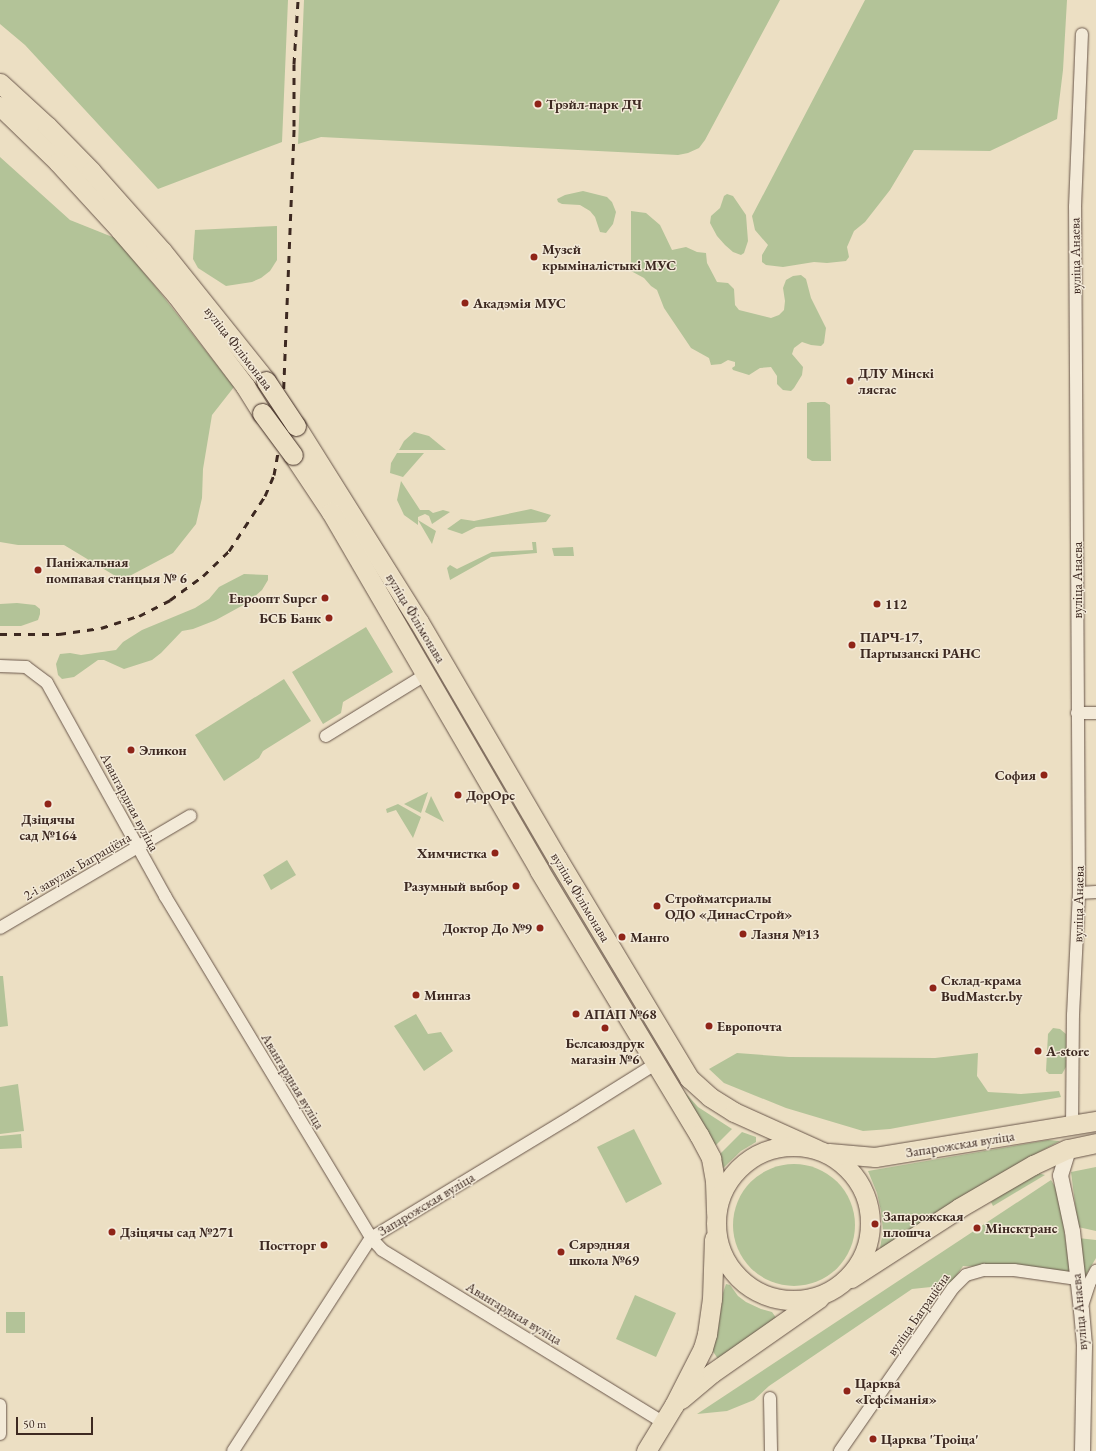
<!DOCTYPE html>
<meta charset="utf-8">
<style>
body{margin:0}
#map{position:relative;width:1096px;height:1451px;overflow:hidden;background:#ecdfc3;font-family:"EB Garamond",serif}
div>[style]{position:absolute}
[style*='--x']{left:calc(var(--x)*1px);top:calc(var(--y)*1px);width:calc(var(--w)*1px);rotate:calc(var(--a)*1deg)}
.green>*{inset:0;background:#b3c398}
.round{border-radius:50%}
.roads{filter:drop-shadow(0 0 1px #69564a) drop-shadow(0 0 1px #69564a)}
.minor>*{height:12px;margin:-6px;padding:0 6px;transform-origin:6px;border-radius:6px;background:#f3ead8}
.tertiary>*{height:15px;margin:-7.5px;padding:0 7.5px;transform-origin:7.5px;border-radius:7.5px;background:#f3ead8}
.primary>*{height:19px;margin:-9.5px;padding:0 9.5px;transform-origin:9.5px;border-radius:9.5px;background:#ecdfc3}
.primary>.ring{margin:-9.5px;padding:0;box-sizing:content-box;background:none;border:19px solid #ecdfc3;border-radius:50%}
.rail>*{height:3px;margin-top:-1.5px;transform-origin:0;background:repeating-linear-gradient(90deg,#3d2921 0 7px,transparent 0 14px)}
.bridges{filter:drop-shadow(0 0 1px #3d2921) drop-shadow(0 0 1px #3d2921)}
.primary-bridge>*{height:19px;margin:-9.5px;padding:0 9.5px;transform-origin:9.5px;border-radius:9.5px;background:#ecdfc3}
.dots>*{width:11px;height:11px;translate:-50% -50%;box-sizing:border-box;border:2px solid #f3ead8;border-radius:50%}
span{translate:-50% -50%;white-space:nowrap;text-align:center;line-height:1.15;-webkit-text-stroke:3px #f3ead8;paint-order:stroke}
.poi-label{font-size:14px;color:#3d2921;font-weight:700}
.left{translate:0 -50%;text-align:left}
.right{translate:-100% -50%;text-align:right}
.street-label{font-size:14px;color:#3d2921}
.scale{position:absolute;left:16px;top:1417px;width:77px;height:18px;box-sizing:border-box;border:2px solid #3d2921;border-top:0;padding-left:5px;font-size:12px;line-height:14px;white-space:nowrap;color:#3d2921;-webkit-text-stroke:3px #f3ead8;paint-order:stroke}
</style>
<div id="map">
<div class="green">
<i style="clip-path:polygon(0 0,288px 0,282px 142px,158px 189px,25px 45px,0 24px)"></i>
<i style="clip-path:polygon(304px 0,780px 0,705px 140px,699px 148px,688px 153px,678px 155px,321px 137px,298px 144px)"></i>
<i style="clip-path:polygon(865px 0,1067px 0,1063px 70px,1057px 119px,990px 151px,914px 150px,890px 190px,865px 222px,854px 231px,847px 247px,849px 257px,846px 261px,827px 263px,814px 262px,783px 267px,766px 265px,762px 262px,762px 255px,768px 245px,755px 230px,752px 216px)"></i>
<i style="clip-path:polygon(0 157px,70px 220px,115px 238px,159px 291px,234px 387px,212px 415px,203px 469px,202px 498px,196px 524px,173px 553px,122px 580px,64px 545px,18px 545px,0 542px)"></i>
<i style="clip-path:polygon(583px 191px,607px 197px,612px 202px,616px 212px,613px 224px,606px 233px,600px 232px,595px 217px,590px 211px,580px 205px,562px 204px,558px 202px,557px 199px,565px 195px)"></i>
<i style="clip-path:polygon(727px 194px,733px 196px,746px 215px,748px 241px,744px 253px,741px 255px,733px 252px,725px 245px,717px 236px,710px 223px,711px 216px,720px 208px,724px 196px)"></i>
<i style="clip-path:polygon(631px 211px,646px 213px,660px 225px,672px 250px,686px 247px,697px 252px,706px 253px,707px 263px,717px 282px,728px 283px,734px 289px,735px 305px,739px 310px,771px 318px,779px 315px,784px 310px,785px 301px,783px 288px,786px 280px,793px 276px,801px 275px,806px 279px,811px 298px,826px 328px,824px 343px,821px 346px,811px 345px,802px 342px,794px 348px,792px 354px,803px 367px,802px 375px,794px 388px,791px 391px,783px 390px,777px 384px,777px 376px,771px 367px,760px 368px,749px 375px,733px 370px,732px 368px,735px 366px,735px 362px,728px 360px,721px 364px,711px 365px,709px 358px,691px 348px,664px 308px,657px 290px,651px 286px,644px 278px,631px 271px)"></i>
<i style="clip-path:polygon(277px 226px,277px 260px,270px 271px,261px 278px,252px 282px,226px 286px,198px 268px,193px 259px,195px 230px)"></i>
<i style="clip-path:polygon(811px 402px,825px 402px,830px 405px,831px 461px,812px 461px,807px 458px,807px 403px)"></i>
<i style="clip-path:polygon(414px 432px,429px 436px,446px 450px,399px 450px,404px 441px)"></i>
<i style="clip-path:polygon(397px 453px,424px 453px,403px 477px,390px 473px,391px 463px)"></i>
<i style="clip-path:polygon(401px 481px,420px 510px,429px 510px,433px 513px,443px 510px,450px 512px,432px 524px,429px 516px,425px 514px,418px 517px,418px 520px,436px 531px,432px 544px,418px 520px,418px 525px,404px 515px,397px 500px)"></i>
<i style="clip-path:polygon(531px 509px,551px 515px,546px 522px,476px 527px,462px 534px,447px 529px,461px 519px,474px 521px)"></i>
<i style="clip-path:polygon(532px 542px,536px 542px,537px 553px,491px 557px,450px 580px,447px 568px,450px 565px,457px 569px,492px 552px,533px 550px)"></i>
<i style="clip-path:polygon(573px 547px,574px 556px,554px 556px,552px 548px)"></i>
<i style="clip-path:polygon(244px 574px,268px 575px,268px 580px,262px 590px,247px 603px,216px 620px,193px 629px,182px 631px,161px 653px,152px 660px,124px 669px,104px 660px,98px 660px,74px 677px,62px 679px,58px 675px,56px 664px,60px 654px,70px 653px,81px 655px,116px 650px,123px 642px,142px 630px,195px 608px,209px 599px,219px 587px)"></i>
<i style="clip-path:polygon(17px 603px,35px 605px,40px 609px,40px 614px,38px 620px,21px 626px,0 626px,0 604px)"></i>
<i style="clip-path:polygon(366px 627px,393px 672px,343px 702px,341px 713px,323px 724px,292px 672px)"></i>
<i style="clip-path:polygon(284px 679px,311px 721px,263px 751px,259px 758px,224px 781px,195px 735px)"></i>
<i style="clip-path:polygon(428px 792px,421px 813px,404px 804px)"></i>
<i style="clip-path:polygon(431px 796px,444px 822px,425px 812px)"></i>
<i style="clip-path:polygon(398px 804px,421px 817px,413px 838px,396px 810px,387px 813px,386px 809px)"></i>
<i style="clip-path:polygon(287px 860px,296px 875px,271px 890px,263px 875px)"></i>
<i style="clip-path:polygon(0 976px,3px 976px,8px 1026px,0 1027px)"></i>
<i style="clip-path:polygon(416px 1014px,428px 1034px,441px 1032px,453px 1051px,424px 1071px,394px 1026px)"></i>
<i style="clip-path:polygon(1053px 1028px,1060px 1029px,1066px 1034px,1066px 1067px,1062px 1074px,1049px 1074px,1046px 1071px,1048px 1034px)"></i>
<i style="clip-path:polygon(737px 1053px,789px 1057px,935px 1058px,978px 1053px,977px 1076px,988px 1092px,1021px 1094px,1059px 1091px,1061px 1097px,890px 1129px,863px 1131px,786px 1108px,724px 1083px,709px 1069px)"></i>
<i style="clip-path:polygon(18px 1084px,24px 1131px,0 1134px,0 1087px)"></i>
<i style="clip-path:polygon(681px 1088px,698px 1107px,732px 1129px,713px 1148px)"></i>
<i style="clip-path:polygon(634px 1129px,662px 1184px,626px 1203px,597px 1147px)"></i>
<i style="clip-path:polygon(742px 1132px,756px 1137px,756px 1142px,741px 1151px,719px 1172px,716px 1158px)"></i>
<i style="clip-path:polygon(21px 1134px,22px 1148px,0 1149px,0 1136px)"></i>
<i style="clip-path:polygon(1048px 1140px,1060px 1141px,1043px 1150px,883px 1251px,880px 1248px,883px 1231px,881px 1211px,877px 1193px,868px 1171px)"></i>
<i class="round" style="left:733px;top:1164px;width:122px;height:122px"></i>
<i style="clip-path:polygon(1096px 1167px,1096px 1231px,1078px 1227px,1071px 1172px)"></i>
<i style="clip-path:polygon(1038px 1173px,1045px 1175px,993px 1206px,991px 1202px,1028px 1177px)"></i>
<i style="clip-path:polygon(1051px 1180px,1059px 1193px,1070px 1272px,963px 1266px,950px 1285px,912px 1289px,769px 1386px,754px 1400px,727px 1411px,697px 1414px)"></i>
<i style="clip-path:polygon(1078px 1238px,1096px 1240px,1096px 1258px,1083px 1280px)"></i>
<i style="clip-path:polygon(726px 1284px,730px 1285px,738px 1296px,746px 1302px,761px 1309px,772px 1312px,777px 1319px,718px 1359px,712px 1350px,718px 1329px,723px 1293px)"></i>
<i style="clip-path:polygon(635px 1295px,676px 1313px,656px 1357px,616px 1339px)"></i>
<i style="clip-path:polygon(6px 1312px,25px 1312px,25px 1333px,6px 1333px)"></i>
</div>
<div class="roads">
<div class="minor">
<i style="--x:0;--y:666;--w:26;--a:2"></i>
<i style="--x:26;--y:667;--w:26;--a:37"></i>
<i style="--x:47;--y:683;--w:244;--a:61"></i>
<i style="--x:165;--y:896;--w:399;--a:58.9"></i>
<i style="--x:371;--y:1238;--w:16;--a:47"></i>
<i style="--x:382;--y:1250;--w:329;--a:31.5"></i>
<i style="--x:1077;--y:713;--w:19;--a:0"></i>
<i style="--x:326;--y:736;--w:116;--a:-31.6"></i>
<i style="--x:1079;--y:893;--w:17;--a:-3"></i>
<i style="--x:0;--y:928;--w:221;--a:-30.5"></i>
<i style="--x:1072;--y:1126;--w:111;--a:-89.5"></i>
<i style="--x:1073;--y:1015;--w:122;--a:-87.2"></i>
<i style="--x:1079;--y:893;--w:686;--a:-90.33"></i>
<i style="--x:1075;--y:207;--w:173;--a:-87.7"></i>
<i style="--x:1082;--y:1306;--w:23;--a:-72"></i>
<i style="--x:1089;--y:1284;--w:15;--a:-62"></i>
<i style="--x:770;--y:1398;--w:53;--a:88.9"></i>
<i style="--x:0;--y:1405;--w:29;--a:90"></i>
<i style="--x:233;--y:1451;--w:254;--a:-57.1"></i>
<i style="--x:371;--y:1238;--w:237;--a:-31.2"></i>
<i style="--x:574;--y:1115;--w:98;--a:-32.1"></i>
<i style="--x:840;--y:1451;--w:198;--a:-55.3"></i>
<i style="--x:953;--y:1288;--w:18;--a:-45"></i>
<i style="--x:966;--y:1275;--w:19;--a:-16"></i>
<i style="--x:984;--y:1270;--w:30;--a:0"></i>
<i style="--x:1014;--y:1270;--w:64;--a:8.1"></i>
</div>
<div class="tertiary">
<i style="--x:1068;--y:1149;--w:27;--a:107"></i>
<i style="--x:1060;--y:1175;--w:57;--a:77.9"></i>
<i style="--x:1072;--y:1231;--w:80;--a:83.5"></i>
<i style="--x:1081;--y:1310;--w:36;--a:85"></i>
<i style="--x:1084;--y:1346;--w:105;--a:91.1"></i>
</div>
<div class="primary">
<i style="--x:0;--y:83;--w:64;--a:42.5"></i>
<i style="--x:47;--y:126;--w:63;--a:45.6"></i>
<i style="--x:91;--y:171;--w:107;--a:48.4"></i>
<i style="--x:162;--y:251;--w:166;--a:51.3"></i>
<i style="--x:0;--y:106;--w:81;--a:44"></i>
<i style="--x:58;--y:162;--w:92;--a:47.6"></i>
<i style="--x:120;--y:230;--w:87;--a:49.2"></i>
<i style="--x:177;--y:296;--w:113;--a:52.9"></i>
<i style="--x:245;--y:386;--w:32;--a:58"></i>
<i style="--x:296;--y:426;--w:231;--a:57.9"></i>
<i style="--x:419;--y:622;--w:273;--a:59.7"></i>
<i style="--x:557;--y:858;--w:257;--a:59"></i>
<i style="--x:689;--y:1078;--w:28;--a:42"></i>
<i style="--x:710;--y:1097;--w:28;--a:32"></i>
<i style="--x:734;--y:1112;--w:90;--a:24.3"></i>
<i style="--x:293;--y:455;--w:69;--a:56.3"></i>
<i style="--x:331;--y:512;--w:414;--a:59.8"></i>
<i style="--x:539;--y:870;--w:310;--a:58.9"></i>
<i style="--x:699;--y:1135;--w:26;--a:62"></i>
<i style="--x:711;--y:1158;--w:23;--a:80"></i>
<i style="--x:715;--y:1181;--w:32;--a:88"></i>
<i class="ring" style="left:716px;top:1146px;width:135px;height:135px"></i>
<i style="--x:829;--y:1153;--w:46;--a:5"></i>
<i style="--x:875;--y:1157;--w:224;--a:-9.3"></i>
<i style="--x:851;--y:1278;--w:129;--a:-32.9"></i>
<i style="--x:959;--y:1208;--w:86;--a:-30.2"></i>
<i style="--x:1033;--y:1165;--w:38;--a:-25"></i>
<i style="--x:1068;--y:1149;--w:29;--a:-12"></i>
<i style="--x:681;--y:1399;--w:40;--a:-40"></i>
<i style="--x:712;--y:1373;--w:131;--a:-35"></i>
<i style="--x:646;--y:1451;--w:54;--a:-58.7"></i>
<i style="--x:674;--y:1405;--w:64;--a:-63"></i>
<i style="--x:703;--y:1348;--w:15;--a:-74"></i>
<i style="--x:707;--y:1334;--w:35;--a:-82"></i>
<i style="--x:712;--y:1299;--w:60;--a:-88.1"></i>
</div>
</div>
<div class="rail">
<i style="--x:0;--y:634;--w:59;--a:0"></i>
<i style="--x:59;--y:634;--w:42;--a:-8.1"></i>
<i style="--x:101;--y:628;--w:40;--a:-18"></i>
<i style="--x:139;--y:616;--w:35;--a:-27"></i>
<i style="--x:170;--y:600;--w:41;--a:-36"></i>
<i style="--x:203;--y:576;--w:36;--a:-44"></i>
<i style="--x:229;--y:551;--w:66;--a:-56.8"></i>
<i style="--x:265;--y:496;--w:23;--a:-67"></i>
<i style="--x:274;--y:475;--w:46;--a:-79.9"></i>
<i style="--x:282;--y:430;--w:304;--a:-87.7"></i>
<i style="--x:294;--y:126;--w:62;--a:-90"></i>
<i style="--x:294;--y:64;--w:64;--a:-86.4"></i>
</div>
<div class="bridges">
<div class="primary-bridge">
<i style="--x:266;--y:381;--w:54;--a:56.3"></i>
<i style="--x:262;--y:413;--w:52;--a:53.6"></i>
</div>
</div>
<div class="dots">
<i style="left:538px;top:104px;background:#8f2418"></i>
<i style="left:534px;top:257px;background:#8f2418"></i>
<i style="left:465px;top:303px;background:#8f2418"></i>
<i style="left:850px;top:381px;background:#8f2418"></i>
<i style="left:38px;top:570px;background:#8f2418"></i>
<i style="left:325px;top:598px;background:#8f2418"></i>
<i style="left:877px;top:604px;background:#8f2418"></i>
<i style="left:329px;top:618px;background:#8f2418"></i>
<i style="left:852px;top:645px;background:#8f2418"></i>
<i style="left:131px;top:750px;background:#8f2418"></i>
<i style="left:1044px;top:775px;background:#8f2418"></i>
<i style="left:458px;top:795px;background:#8f2418"></i>
<i style="left:48px;top:804px;background:#8f2418"></i>
<i style="left:495px;top:853px;background:#8f2418"></i>
<i style="left:516px;top:886px;background:#8f2418"></i>
<i style="left:657px;top:906px;background:#8f2418"></i>
<i style="left:540px;top:928px;background:#8f2418"></i>
<i style="left:743px;top:934px;background:#8f2418"></i>
<i style="left:622px;top:937px;background:#8f2418"></i>
<i style="left:933px;top:988px;background:#8f2418"></i>
<i style="left:416px;top:995px;background:#8f2418"></i>
<i style="left:576px;top:1014px;background:#8f2418"></i>
<i style="left:709px;top:1026px;background:#8f2418"></i>
<i style="left:605px;top:1028px;background:#8f2418"></i>
<i style="left:1038px;top:1051px;background:#8f2418"></i>
<i style="left:875px;top:1224px;background:#8f2418"></i>
<i style="left:977px;top:1228px;background:#8f2418"></i>
<i style="left:112px;top:1232px;background:#8f2418"></i>
<i style="left:324px;top:1245px;background:#8f2418"></i>
<i style="left:561px;top:1252px;background:#8f2418"></i>
<i style="left:847px;top:1391px;background:#8f2418"></i>
<i style="left:873px;top:1439px;background:#8f2418"></i>
</div>
<div class="poi-label">
<span class="left" style="left:546px;top:104px">Трэйл-парк ДЧ</span>
<span class="left" style="left:542px;top:257px">Музей<br>крыміналістыкі МУС</span>
<span class="left" style="left:473px;top:303px">Акадэмія МУС</span>
<span class="left" style="left:858px;top:381px">ДЛУ Мінскі<br>лясгас</span>
<span class="left" style="left:46px;top:570px">Паніжальная<br>помпавая станцыя № 6</span>
<span class="right" style="left:317px;top:598px">Евроопт Super</span>
<span class="left" style="left:885px;top:604px">112</span>
<span class="right" style="left:321px;top:618px">БСБ Банк</span>
<span class="left" style="left:860px;top:645px">ПАРЧ-17,<br>Партызанскі РАНС</span>
<span class="left" style="left:139px;top:750px">Эликон</span>
<span class="right" style="left:1036px;top:775px">София</span>
<span class="left" style="left:466px;top:795px">ДорОрс</span>
<span style="left:48px;top:827px">Дзіцячы<br>сад №164</span>
<span class="right" style="left:487px;top:853px">Химчистка</span>
<span class="right" style="left:508px;top:886px">Разумный выбор</span>
<span class="left" style="left:665px;top:906px">Стройматериалы<br>ОДО «ДинасСтрой»</span>
<span class="right" style="left:532px;top:928px">Доктор До №9</span>
<span class="left" style="left:751px;top:934px">Лазня №13</span>
<span class="left" style="left:630px;top:937px">Манго</span>
<span class="left" style="left:941px;top:988px">Склад-крама<br>BudMaster.by</span>
<span class="left" style="left:424px;top:995px">Мингаз</span>
<span class="left" style="left:584px;top:1014px">АПАП №68</span>
<span class="left" style="left:717px;top:1026px">Европочта</span>
<span style="left:605px;top:1051px">Белсаюздрук<br>магазін №6</span>
<span class="left" style="left:1046px;top:1051px">А-store</span>
<span class="left" style="left:883px;top:1224px">Запарожская<br>плошча</span>
<span class="left" style="left:985px;top:1228px">Мінсктранс</span>
<span class="left" style="left:120px;top:1232px">Дзіцячы сад №271</span>
<span class="left" style="left:569px;top:1252px">Сярэдняя<br>школа №69</span>
<span class="right" style="left:316px;top:1245px">Постторг</span>
<span class="left" style="left:855px;top:1391px">Царква<br>«Гефсіманія»</span>
<span class="left" style="left:881px;top:1439px">Царква 'Троіца'</span>
</div>
<div class="street-label">
<span style="left:1075px;top:256px;rotate:-91deg">вуліца Анаева</span>
<span style="left:239px;top:348px;rotate:52deg">вуліца Філімонава</span>
<span style="left:1077px;top:580px;rotate:-90deg">вуліца Анаева</span>
<span style="left:416px;top:618px;rotate:59deg">вуліца Філімонава</span>
<span style="left:130px;top:802px;rotate:62deg">Авангардная вуліца</span>
<span style="left:77px;top:866px;rotate:-30deg">2-і завулак Баграціёна</span>
<span style="left:581px;top:897px;rotate:59deg">вуліца Філімонава</span>
<span style="left:1078px;top:904px;rotate:-89deg">вуліца Анаева</span>
<span style="left:293px;top:1081px;rotate:59deg">Авангардная вуліца</span>
<span style="left:960px;top:1144px;rotate:-9deg">Запарожская вуліца</span>
<span style="left:426px;top:1204px;rotate:-31deg">Запарожская вуліца</span>
<span style="left:1079px;top:1312px;rotate:-95deg">вуліца Анаева</span>
<span style="left:514px;top:1313px;rotate:31deg">Авангардная вуліца</span>
<span style="left:918px;top:1314px;rotate:-55deg">вуліца Баграціёна</span>
</div>
<div class="scale">50 m</div>
</div>
